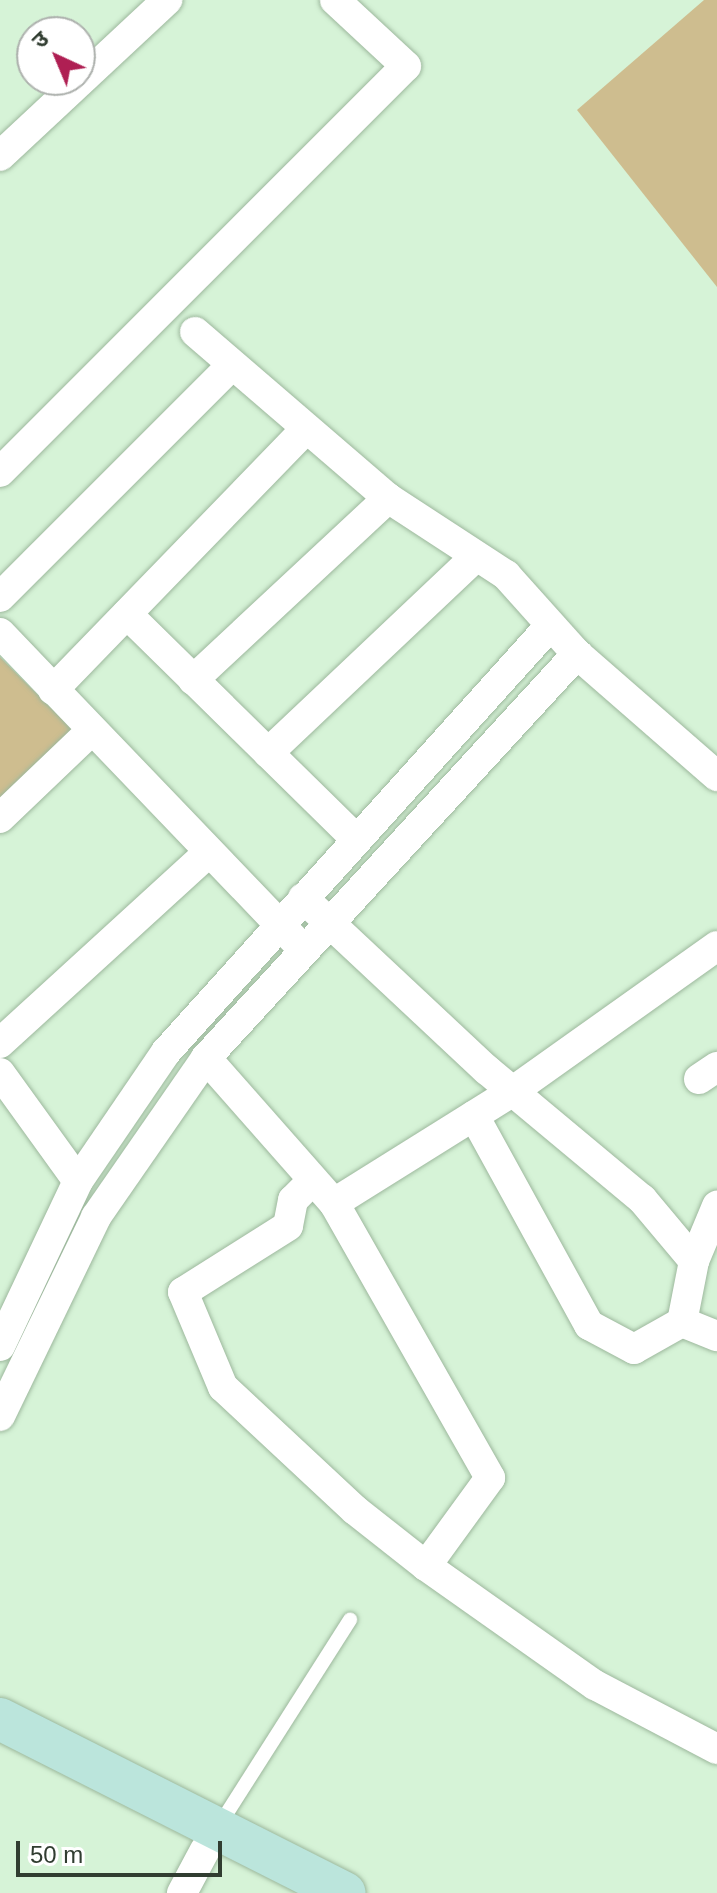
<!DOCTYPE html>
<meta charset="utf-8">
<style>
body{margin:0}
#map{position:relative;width:717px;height:1893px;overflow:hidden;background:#d6f3d7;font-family:Arial,"Noto Sans Devanagari",sans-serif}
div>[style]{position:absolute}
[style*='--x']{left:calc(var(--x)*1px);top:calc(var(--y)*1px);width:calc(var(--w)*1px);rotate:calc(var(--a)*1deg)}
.green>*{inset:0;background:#cebd8f}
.roads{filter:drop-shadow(0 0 2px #9db89d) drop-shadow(0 0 2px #9db89d)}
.lane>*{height:14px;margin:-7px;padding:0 7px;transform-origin:7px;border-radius:7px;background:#fff}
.street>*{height:30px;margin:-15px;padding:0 15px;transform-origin:15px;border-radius:15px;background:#fff}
.secondary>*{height:42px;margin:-21px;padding:0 21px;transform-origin:21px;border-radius:21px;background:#bbe5dc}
span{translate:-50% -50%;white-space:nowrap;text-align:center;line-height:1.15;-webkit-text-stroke:7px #fff;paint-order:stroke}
.north{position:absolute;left:16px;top:16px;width:80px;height:80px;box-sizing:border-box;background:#fff;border:2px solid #adb1ad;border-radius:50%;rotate:316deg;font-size:22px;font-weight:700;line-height:32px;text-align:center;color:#313d31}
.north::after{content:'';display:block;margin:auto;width:28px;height:36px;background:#af1f53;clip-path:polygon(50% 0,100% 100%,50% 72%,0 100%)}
.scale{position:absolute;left:16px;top:1841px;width:206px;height:36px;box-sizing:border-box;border:4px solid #313d31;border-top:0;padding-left:10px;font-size:24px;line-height:28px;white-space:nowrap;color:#313d31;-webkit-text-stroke:6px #fff;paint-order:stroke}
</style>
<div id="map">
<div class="green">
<i style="clip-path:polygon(704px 0,717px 0,717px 287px,577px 110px)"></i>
<i style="clip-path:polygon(0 657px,79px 736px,0 806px)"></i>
</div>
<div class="roads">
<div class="lane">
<i style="--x:218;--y:1827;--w:246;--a:-57.5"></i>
</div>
<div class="street">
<i style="--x:0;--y:156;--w:229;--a:-43"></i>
<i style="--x:195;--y:332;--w:255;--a:40.7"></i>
<i style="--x:388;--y:498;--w:141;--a:33.1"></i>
<i style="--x:506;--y:575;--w:106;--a:48.1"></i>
<i style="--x:577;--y:654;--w:186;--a:41.1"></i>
<i style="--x:0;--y:472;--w:574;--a:-45"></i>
<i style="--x:406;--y:66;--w:97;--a:-137.1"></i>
<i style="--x:0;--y:597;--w:328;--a:-45"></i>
<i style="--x:127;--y:614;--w:321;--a:44.5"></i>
<i style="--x:0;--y:633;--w:425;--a:46.2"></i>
<i style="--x:193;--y:680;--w:267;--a:-43"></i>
<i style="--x:53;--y:690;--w:362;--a:-45.9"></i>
<i style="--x:268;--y:753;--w:286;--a:-43.4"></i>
<i style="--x:0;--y:818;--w:127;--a:-43.7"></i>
<i style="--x:303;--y:898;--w:252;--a:43.1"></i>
<i style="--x:487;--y:1070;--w:202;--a:39.8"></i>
<i style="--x:642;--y:1199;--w:81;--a:50"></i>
<i style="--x:694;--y:1261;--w:62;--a:101.1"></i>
<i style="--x:682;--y:1322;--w:55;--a:150.6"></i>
<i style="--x:634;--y:1349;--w:51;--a:-151.9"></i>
<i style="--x:589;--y:1325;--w:239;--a:-118.8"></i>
<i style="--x:0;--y:1043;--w:283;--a:-42.4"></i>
<i style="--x:206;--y:1058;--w:193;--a:48.6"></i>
<i style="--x:334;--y:1203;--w:316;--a:60.4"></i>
<i style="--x:490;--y:1478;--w:109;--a:126"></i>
<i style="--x:0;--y:1073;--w:133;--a:54.2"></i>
<i style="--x:699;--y:1079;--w:22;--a:-34"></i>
<i style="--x:313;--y:1180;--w:28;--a:135"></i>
<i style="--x:293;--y:1200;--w:26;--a:101"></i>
<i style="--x:288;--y:1226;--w:124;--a:147.8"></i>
<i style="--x:183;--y:1292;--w:103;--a:67.2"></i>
<i style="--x:223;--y:1387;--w:180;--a:43"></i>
<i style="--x:355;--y:1510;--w:90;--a:38.3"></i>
<i style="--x:426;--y:1566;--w:207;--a:35.2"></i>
<i style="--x:595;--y:1685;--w:138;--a:27.7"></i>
<i style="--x:334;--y:1203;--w:211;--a:-32"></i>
<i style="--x:513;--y:1091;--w:250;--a:-35.4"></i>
<i style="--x:694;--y:1261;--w:60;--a:-67.3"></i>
<i style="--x:682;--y:1322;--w:38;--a:22"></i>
<i style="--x:0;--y:1346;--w:183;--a:-64.7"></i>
<i style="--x:78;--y:1181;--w:156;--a:-55.7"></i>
<i style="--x:166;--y:1052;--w:572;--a:-47.98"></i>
<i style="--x:0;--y:1416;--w:221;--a:-64.2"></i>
<i style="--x:96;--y:1217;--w:193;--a:-55.3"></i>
<i style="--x:206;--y:1058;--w:549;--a:-47.44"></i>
<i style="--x:182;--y:1893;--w:49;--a:-61.9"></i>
</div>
<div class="secondary">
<i style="--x:0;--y:1719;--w:386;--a:26.8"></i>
</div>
</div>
<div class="north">उ</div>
<div class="scale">50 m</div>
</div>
